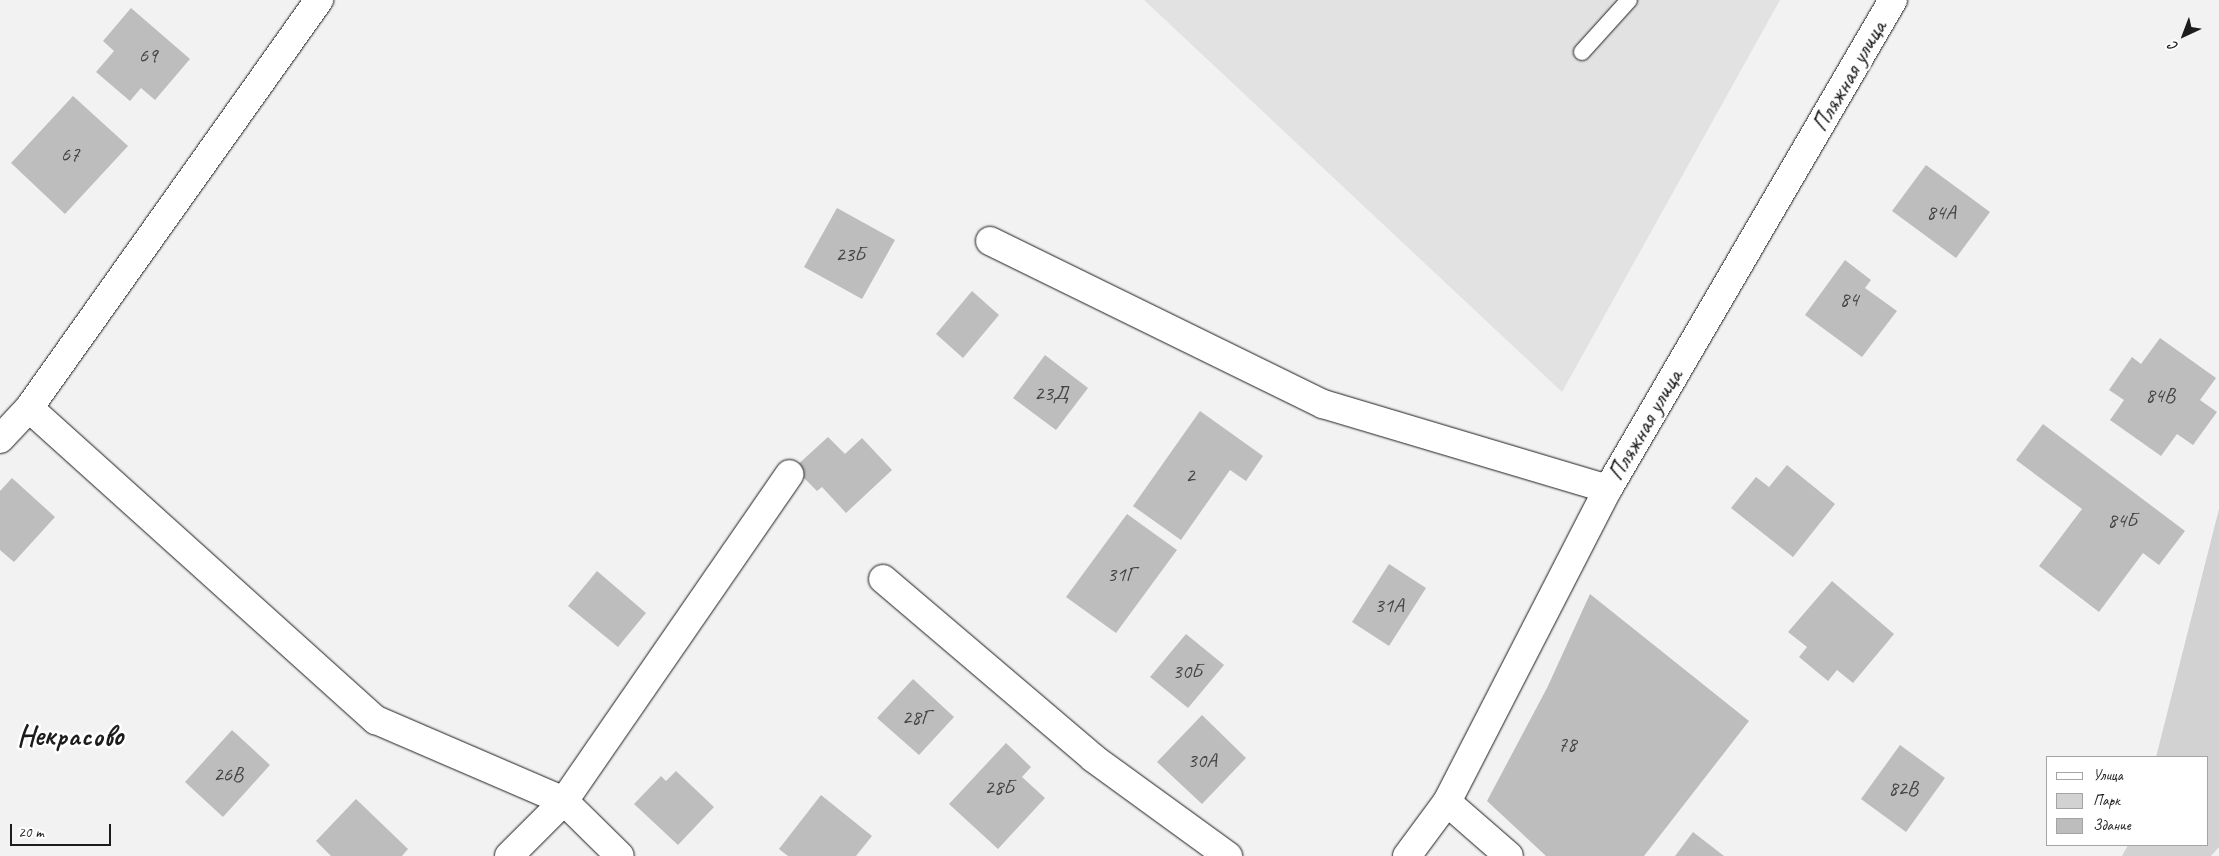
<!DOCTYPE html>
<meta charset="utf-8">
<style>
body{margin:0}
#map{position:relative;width:2219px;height:856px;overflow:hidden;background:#f2f2f2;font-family:Caveat,sans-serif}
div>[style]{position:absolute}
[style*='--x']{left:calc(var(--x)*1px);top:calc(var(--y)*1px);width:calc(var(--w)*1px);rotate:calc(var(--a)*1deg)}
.built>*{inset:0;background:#e2e2e2}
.green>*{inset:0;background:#d2d2d2}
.building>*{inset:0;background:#bdbdbd}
.roads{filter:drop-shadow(0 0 1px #1c1c1c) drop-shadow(0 0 1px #1c1c1c)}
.service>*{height:16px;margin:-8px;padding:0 8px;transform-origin:8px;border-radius:8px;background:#fff}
.minor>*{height:28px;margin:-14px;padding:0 14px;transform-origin:14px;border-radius:14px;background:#fff}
.tertiary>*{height:28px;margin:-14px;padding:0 14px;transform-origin:14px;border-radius:14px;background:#fff}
span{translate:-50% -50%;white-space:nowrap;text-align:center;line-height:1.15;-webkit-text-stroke:5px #fff;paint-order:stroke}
.number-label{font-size:21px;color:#444}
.number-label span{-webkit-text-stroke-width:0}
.street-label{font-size:24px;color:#1c1c1c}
.district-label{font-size:29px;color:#1c1c1c;font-weight:700}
.legend{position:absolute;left:2046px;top:756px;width:162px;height:90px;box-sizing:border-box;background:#fff;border:1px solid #a4a4a4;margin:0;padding:6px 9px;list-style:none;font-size:15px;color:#1c1c1c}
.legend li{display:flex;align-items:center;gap:10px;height:25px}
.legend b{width:25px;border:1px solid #a4a4a4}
.north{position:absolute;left:2159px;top:10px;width:50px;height:50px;-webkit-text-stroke:4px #fff;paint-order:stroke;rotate:223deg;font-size:14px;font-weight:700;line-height:20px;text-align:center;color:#1c1c1c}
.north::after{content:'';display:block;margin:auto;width:18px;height:22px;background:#1c1c1c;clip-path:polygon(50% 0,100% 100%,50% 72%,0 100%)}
.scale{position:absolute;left:10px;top:824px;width:101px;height:22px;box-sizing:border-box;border:2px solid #1c1c1c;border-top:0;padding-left:6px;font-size:15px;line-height:18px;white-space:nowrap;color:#1c1c1c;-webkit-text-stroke:4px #fff;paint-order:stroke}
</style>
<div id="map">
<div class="built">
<i style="clip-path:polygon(1144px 0,1780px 0,1562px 392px)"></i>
</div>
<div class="green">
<i style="clip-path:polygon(2219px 509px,2219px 847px,2211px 856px,2122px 856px,2128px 845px,2208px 845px,2208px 757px,2156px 757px)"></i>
</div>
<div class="building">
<i style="clip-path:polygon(131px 8px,190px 59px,155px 100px,141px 88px,130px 101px,96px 72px,114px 51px,103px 41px)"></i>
<i style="clip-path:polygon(73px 96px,128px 146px,65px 214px,11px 163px)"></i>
<i style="clip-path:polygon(1926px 165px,1990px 212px,1956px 258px,1892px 211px)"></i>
<i style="clip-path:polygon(837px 208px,895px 240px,862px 299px,804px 267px)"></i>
<i style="clip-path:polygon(1845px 260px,1871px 280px,1865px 288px,1897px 311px,1862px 357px,1805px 315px)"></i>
<i style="clip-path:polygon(972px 291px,999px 315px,963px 358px,936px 334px)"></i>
<i style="clip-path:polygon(2160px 338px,2216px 378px,2200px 400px,2217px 412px,2193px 445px,2177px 434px,2161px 456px,2110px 420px,2124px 400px,2109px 390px,2132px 357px,2141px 364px)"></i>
<i style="clip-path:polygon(1045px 355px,1088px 388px,1056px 430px,1013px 398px)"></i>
<i style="clip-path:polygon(1200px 411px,1263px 456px,1246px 481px,1230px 470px,1181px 540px,1133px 506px)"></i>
<i style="clip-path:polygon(2043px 424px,2185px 531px,2159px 565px,2143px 553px,2099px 612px,2039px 566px,2082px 509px,2016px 460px)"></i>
<i style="clip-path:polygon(828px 437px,845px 454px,862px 438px,892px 470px,846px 513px,822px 487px,817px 491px,794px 468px)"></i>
<i style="clip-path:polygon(1787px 465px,1835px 504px,1793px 557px,1731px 508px,1756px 477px,1769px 487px)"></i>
<i style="clip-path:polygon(12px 478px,55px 517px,14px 562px,0 550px,0 491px)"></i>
<i style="clip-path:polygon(1127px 514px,1177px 550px,1116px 633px,1066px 597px)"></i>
<i style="clip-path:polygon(1389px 564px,1426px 588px,1389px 646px,1352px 622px)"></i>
<i style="clip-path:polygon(597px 571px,646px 613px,618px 647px,568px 606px)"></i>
<i style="clip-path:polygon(1832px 581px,1894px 634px,1853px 683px,1837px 670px,1828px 681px,1799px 657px,1807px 647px,1788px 632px)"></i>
<i style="clip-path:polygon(1590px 594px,1749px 721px,1644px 856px,1546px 856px,1487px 801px,1547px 688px)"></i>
<i style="clip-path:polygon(1186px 634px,1224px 665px,1188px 708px,1150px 677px)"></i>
<i style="clip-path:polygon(913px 679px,954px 717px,919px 755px,877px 718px)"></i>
<i style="clip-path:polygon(1202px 715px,1246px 758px,1202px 804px,1157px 762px)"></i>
<i style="clip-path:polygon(232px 730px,270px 765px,223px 817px,185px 782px)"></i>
<i style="clip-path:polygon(1006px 743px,1031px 767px,1022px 777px,1045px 798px,998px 849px,949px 804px)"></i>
<i style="clip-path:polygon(1900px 745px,1945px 778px,1906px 832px,1861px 799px)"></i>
<i style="clip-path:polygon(676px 771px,714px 807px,678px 845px,634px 804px,661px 776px,666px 781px)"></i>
<i style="clip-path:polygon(821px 795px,872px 836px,856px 856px,788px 856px,779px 849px)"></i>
<i style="clip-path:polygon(356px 799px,408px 849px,402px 856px,331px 856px,316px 841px)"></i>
<i style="clip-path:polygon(1693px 832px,1724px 856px,1675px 856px)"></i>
</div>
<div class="roads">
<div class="service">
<i style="--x:1582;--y:52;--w:70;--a:-47.9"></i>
</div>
<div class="minor">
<i style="--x:990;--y:241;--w:371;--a:26.1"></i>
<i style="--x:1323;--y:404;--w:297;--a:16.6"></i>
<i style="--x:29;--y:408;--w:467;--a:42"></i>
<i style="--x:376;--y:720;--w:205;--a:23.3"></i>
<i style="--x:564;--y:801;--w:397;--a:-55.4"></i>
<i style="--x:0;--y:439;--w:42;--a:-46.9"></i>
<i style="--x:29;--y:408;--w:501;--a:-54.6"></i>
<i style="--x:883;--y:579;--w:276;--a:40.4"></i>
<i style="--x:1093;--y:758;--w:167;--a:36"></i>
<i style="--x:1447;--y:802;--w:82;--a:41.1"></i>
</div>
<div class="tertiary">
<i style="--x:509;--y:856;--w:78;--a:-45"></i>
<i style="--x:564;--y:801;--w:78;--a:44.5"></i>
<i style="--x:1407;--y:856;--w:67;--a:-53.5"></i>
<i style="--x:1447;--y:802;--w:352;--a:-62.8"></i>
<i style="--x:1608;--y:489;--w:566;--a:-59.77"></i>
</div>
</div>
<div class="number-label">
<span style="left:148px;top:55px">69</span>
<span style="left:70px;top:154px">67</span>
<span style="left:1941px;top:212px">84А</span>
<span style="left:850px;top:254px">23Б</span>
<span style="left:1849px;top:299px">84</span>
<span style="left:1051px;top:393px">23Д</span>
<span style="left:2160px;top:395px">84В</span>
<span style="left:1190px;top:475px">2</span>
<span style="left:2122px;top:520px">84Б</span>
<span style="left:1121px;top:574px">31Г</span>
<span style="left:1389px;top:605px">31А</span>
<span style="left:1187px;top:671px">30Б</span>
<span style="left:916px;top:717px">28Г</span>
<span style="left:1567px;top:744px">78</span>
<span style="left:1202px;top:760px">30А</span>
<span style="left:228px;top:774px">26В</span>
<span style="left:999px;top:787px">28Б</span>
<span style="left:1903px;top:788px">82В</span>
</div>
<div class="street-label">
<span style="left:1849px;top:76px;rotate:-60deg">Пляжная улица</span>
<span style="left:1645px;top:425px;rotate:-60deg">Пляжная улица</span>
</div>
<div class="district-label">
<span style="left:70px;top:736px">Некрасово</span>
</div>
<ul class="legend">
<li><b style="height:6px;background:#fff"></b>Улица</li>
<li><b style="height:14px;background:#d2d2d2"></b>Парк</li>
<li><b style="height:14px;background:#bdbdbd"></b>Здание</li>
</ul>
<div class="north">С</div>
<div class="scale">20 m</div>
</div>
